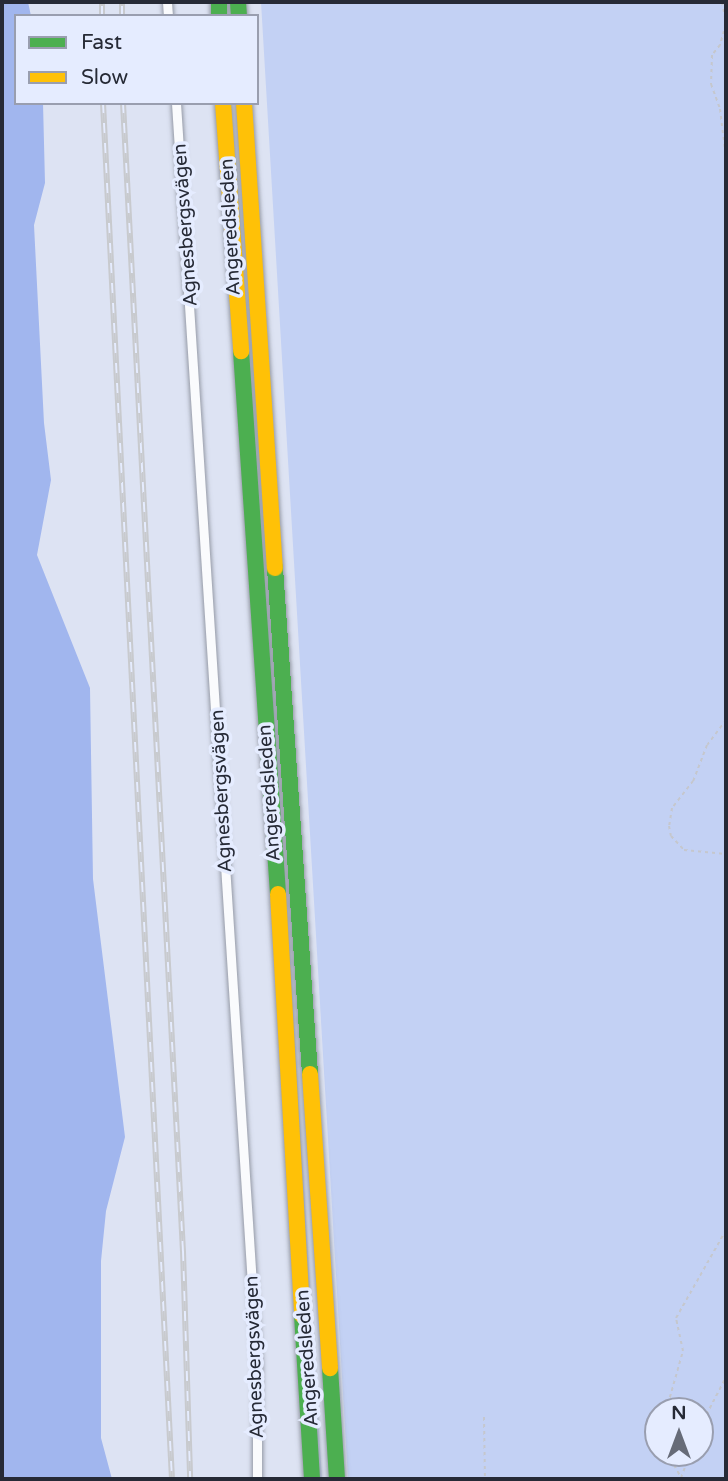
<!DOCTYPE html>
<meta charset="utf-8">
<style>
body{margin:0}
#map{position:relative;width:728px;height:1481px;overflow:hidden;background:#dde3f3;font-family:"Varela Round",sans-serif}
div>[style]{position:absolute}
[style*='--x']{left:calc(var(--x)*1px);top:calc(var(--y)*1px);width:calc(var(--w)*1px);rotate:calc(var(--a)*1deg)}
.green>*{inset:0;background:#c3d1f4}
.water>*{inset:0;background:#a1b6ee}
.path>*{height:2px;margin-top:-1px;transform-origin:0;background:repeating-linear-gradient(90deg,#c5c7cd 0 3.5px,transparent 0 7px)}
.roads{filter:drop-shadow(0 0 2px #969ba7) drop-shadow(0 0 2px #969ba7)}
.street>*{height:9px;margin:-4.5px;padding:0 4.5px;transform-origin:4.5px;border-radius:4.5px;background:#fafbfd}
.fast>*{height:16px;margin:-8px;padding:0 8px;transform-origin:8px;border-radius:8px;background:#4caf50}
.slow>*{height:16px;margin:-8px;padding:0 8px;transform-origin:8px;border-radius:8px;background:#ffc107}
.rail>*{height:6px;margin-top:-3px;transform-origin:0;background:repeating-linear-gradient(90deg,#e5ecff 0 10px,#c8cace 0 20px);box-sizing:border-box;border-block:2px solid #c8cace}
span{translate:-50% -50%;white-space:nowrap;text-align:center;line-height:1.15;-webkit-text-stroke:7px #e5ecff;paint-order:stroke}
.street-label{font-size:19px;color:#262a36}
.frame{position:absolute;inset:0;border:4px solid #262a36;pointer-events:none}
.legend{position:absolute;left:14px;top:14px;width:245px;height:91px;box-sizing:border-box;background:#e5ecff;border:2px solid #999eaf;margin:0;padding:9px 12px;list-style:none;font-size:21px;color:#262a36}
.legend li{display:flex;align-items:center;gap:14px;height:35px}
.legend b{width:35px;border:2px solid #999eaf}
.north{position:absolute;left:644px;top:1397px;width:70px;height:70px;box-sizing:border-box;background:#e5ecff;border:2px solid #999eaf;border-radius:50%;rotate:0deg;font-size:19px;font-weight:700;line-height:28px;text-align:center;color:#262a36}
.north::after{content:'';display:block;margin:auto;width:24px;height:32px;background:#666b78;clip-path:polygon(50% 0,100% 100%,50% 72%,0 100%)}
</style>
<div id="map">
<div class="green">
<i style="clip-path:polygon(evenodd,261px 2px,726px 2px,726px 1479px,348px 1479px,261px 2px,658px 1411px,700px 1411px,700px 1453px,658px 1453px,658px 1411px)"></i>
<i style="clip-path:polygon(267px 619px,269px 620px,322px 1479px,319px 1479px)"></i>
</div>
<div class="water">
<i style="clip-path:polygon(2px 2px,28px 2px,31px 16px,16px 16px,16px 103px,43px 103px,45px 183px,34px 225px,44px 423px,51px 480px,37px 555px,90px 688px,93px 879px,125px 1137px,106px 1211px,101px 1261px,101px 1438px,112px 1479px,2px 1479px)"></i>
</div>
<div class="path">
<i style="--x:722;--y:2;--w:21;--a:79"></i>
<i style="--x:726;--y:24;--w:22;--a:106"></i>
<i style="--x:720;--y:45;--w:13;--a:129"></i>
<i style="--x:712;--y:55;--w:29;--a:92"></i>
<i style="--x:711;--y:84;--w:27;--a:70"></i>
<i style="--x:720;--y:109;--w:49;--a:83"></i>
<i style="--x:726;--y:720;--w:31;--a:127"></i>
<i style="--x:707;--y:745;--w:39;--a:111"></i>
<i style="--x:693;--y:781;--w:34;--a:128"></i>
<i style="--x:672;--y:808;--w:18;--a:99"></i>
<i style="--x:669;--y:826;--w:10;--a:79"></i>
<i style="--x:671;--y:836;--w:19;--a:47"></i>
<i style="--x:684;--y:850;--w:42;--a:5.4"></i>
<i style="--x:666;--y:1411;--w:62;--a:-74.2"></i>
<i style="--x:683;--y:1351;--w:34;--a:-102"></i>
<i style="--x:676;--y:1318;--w:101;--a:-60.4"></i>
<i style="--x:484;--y:1417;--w:62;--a:89.1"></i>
<i style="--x:700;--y:1427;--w:56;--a:-62.5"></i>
<i style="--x:667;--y:1453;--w:30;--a:60"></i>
<i style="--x:681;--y:1478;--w:27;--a:-70"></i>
</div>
<div class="roads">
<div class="street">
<i style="--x:167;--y:2;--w:14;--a:86"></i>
<i style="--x:176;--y:103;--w:1262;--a:86.32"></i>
<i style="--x:257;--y:1362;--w:117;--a:90"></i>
</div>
<div class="fast">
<i style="--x:219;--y:2;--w:14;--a:90"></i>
<i style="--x:238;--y:2;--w:14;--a:86"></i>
<i style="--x:241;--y:351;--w:544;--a:86.1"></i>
<i style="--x:275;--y:568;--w:507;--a:86.04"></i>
<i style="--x:302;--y:1315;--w:164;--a:86.5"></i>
<i style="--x:330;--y:1368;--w:111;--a:86.4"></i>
</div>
<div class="slow">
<i style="--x:223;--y:103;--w:249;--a:85.8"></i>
<i style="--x:244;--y:103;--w:466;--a:86.2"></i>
<i style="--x:278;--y:894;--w:422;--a:86.7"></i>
<i style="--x:310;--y:1074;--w:295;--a:86.1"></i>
</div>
</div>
<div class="rail">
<i style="--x:102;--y:16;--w:14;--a:-90"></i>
<i style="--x:122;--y:16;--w:14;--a:-90"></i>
<i style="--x:103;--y:103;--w:1378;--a:87.13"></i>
<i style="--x:123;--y:103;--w:1150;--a:87.01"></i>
<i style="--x:183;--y:1251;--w:228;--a:88.2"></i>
</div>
<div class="street-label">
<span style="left:186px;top:225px;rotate:-94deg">Agnesbergsvägen</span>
<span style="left:231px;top:227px;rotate:-93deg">Angeredsleden</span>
<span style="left:222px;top:791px;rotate:-93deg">Agnesbergsvägen</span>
<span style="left:270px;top:793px;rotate:-94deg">Angeredsleden</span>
<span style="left:255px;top:1357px;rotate:-92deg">Agnesbergsvägen</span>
<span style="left:308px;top:1358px;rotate:-94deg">Angeredsleden</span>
</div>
<div class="frame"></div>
<ul class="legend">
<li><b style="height:9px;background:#4caf50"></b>Fast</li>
<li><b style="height:9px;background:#ffc107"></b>Slow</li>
</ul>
<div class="north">N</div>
</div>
